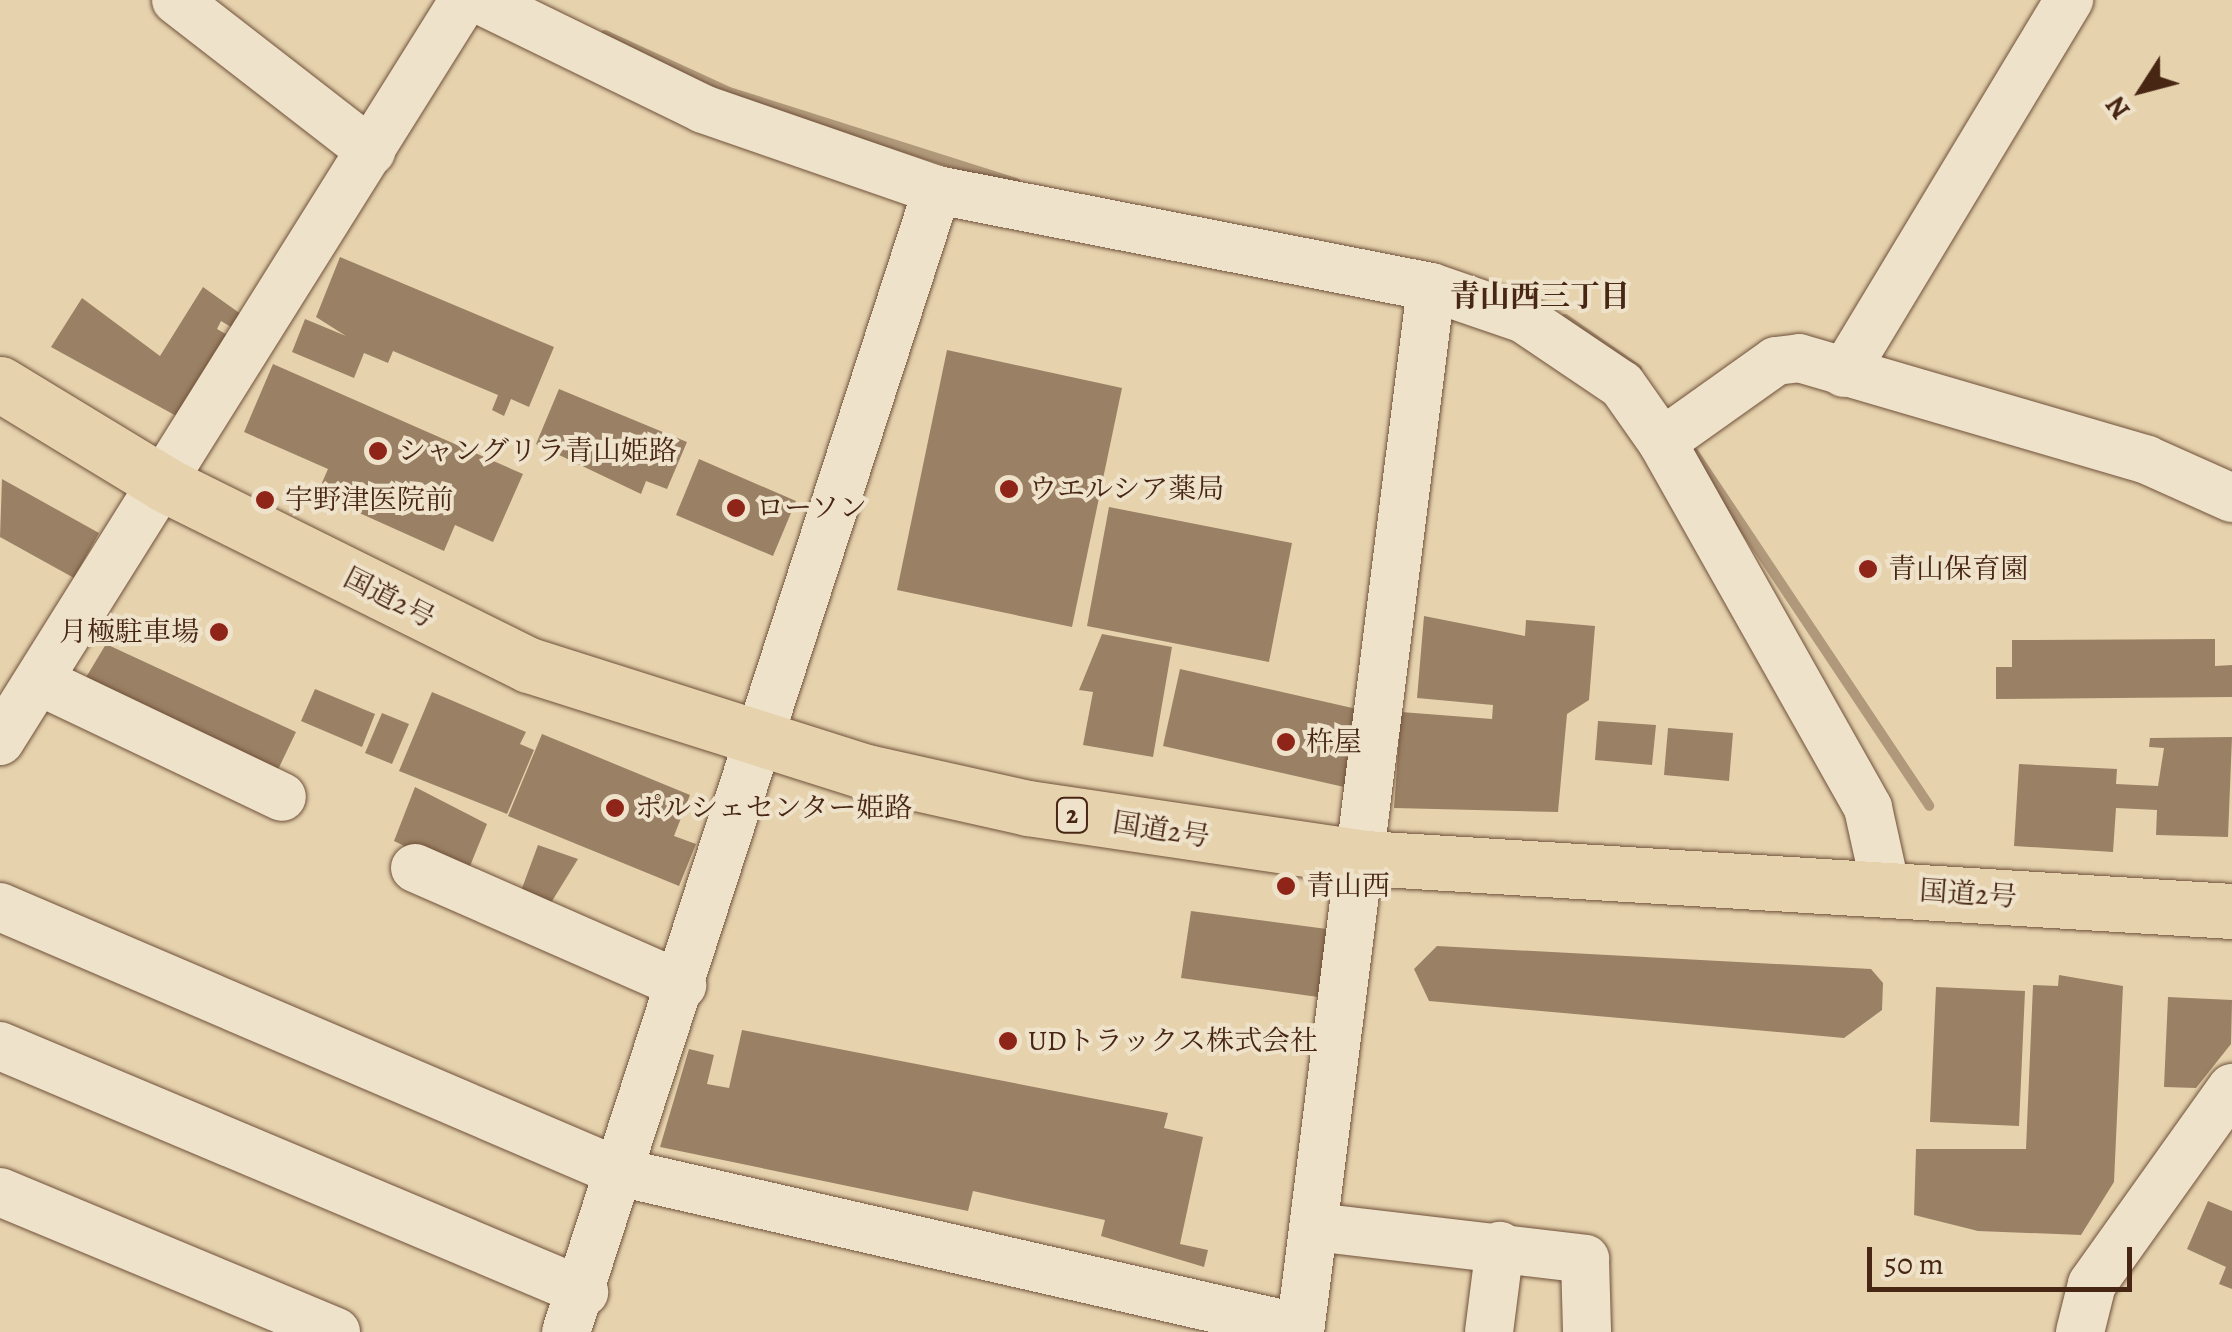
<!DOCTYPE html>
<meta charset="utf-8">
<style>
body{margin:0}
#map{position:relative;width:2232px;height:1332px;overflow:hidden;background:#e6d3ae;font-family:Alegreya,"Noto Serif JP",serif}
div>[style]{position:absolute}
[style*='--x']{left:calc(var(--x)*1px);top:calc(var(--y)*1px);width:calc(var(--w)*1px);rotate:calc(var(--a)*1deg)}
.stream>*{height:10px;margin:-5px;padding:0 5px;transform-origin:5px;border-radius:5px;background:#b0987a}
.building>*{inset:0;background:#9a8064}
.roads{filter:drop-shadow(0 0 2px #70513a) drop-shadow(0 0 2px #70513a)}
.minor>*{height:48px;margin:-24px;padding:0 24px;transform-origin:24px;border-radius:24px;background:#efe2ca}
.highway>*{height:55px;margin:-27.5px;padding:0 27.5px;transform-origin:27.5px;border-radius:27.5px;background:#e6d3ae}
.dots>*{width:28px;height:28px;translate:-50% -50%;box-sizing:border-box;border:5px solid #efe2ca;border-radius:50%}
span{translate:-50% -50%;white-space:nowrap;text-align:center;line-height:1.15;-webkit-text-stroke:8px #efe2ca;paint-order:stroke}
.shield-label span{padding:2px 8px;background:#efe2ca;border:2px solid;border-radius:8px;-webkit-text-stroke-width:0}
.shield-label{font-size:25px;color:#482614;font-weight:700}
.poi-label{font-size:28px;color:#482614}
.left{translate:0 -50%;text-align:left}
.right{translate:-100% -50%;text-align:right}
.street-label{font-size:28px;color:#482614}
.neighbourhood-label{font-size:30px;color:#482614;font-weight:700}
.north{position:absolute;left:2092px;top:40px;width:100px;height:100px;-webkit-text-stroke:8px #efe2ca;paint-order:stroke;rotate:234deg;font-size:28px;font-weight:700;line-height:40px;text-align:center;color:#482614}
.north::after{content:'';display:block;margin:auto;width:35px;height:45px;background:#482614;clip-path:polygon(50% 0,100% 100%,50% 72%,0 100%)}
.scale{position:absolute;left:1867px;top:1247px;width:265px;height:45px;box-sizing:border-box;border:5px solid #482614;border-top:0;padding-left:12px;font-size:30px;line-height:35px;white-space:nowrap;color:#482614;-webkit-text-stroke:8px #efe2ca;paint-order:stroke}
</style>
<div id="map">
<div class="stream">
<i style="--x:605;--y:35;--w:136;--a:24.7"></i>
<i style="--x:729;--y:92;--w:301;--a:17.6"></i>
<i style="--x:1565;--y:319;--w:88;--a:34.8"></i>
<i style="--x:1694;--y:453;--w:424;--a:56.3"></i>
</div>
<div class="building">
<i style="clip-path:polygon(340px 257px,554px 347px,529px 407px,511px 399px,504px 416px,492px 410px,498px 395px,393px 351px,388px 363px,364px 353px,354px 378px,292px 352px,305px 319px,346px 336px,316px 317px)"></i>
<i style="clip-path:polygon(203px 287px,245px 317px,236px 330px,221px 321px,217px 329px,231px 337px,180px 418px,51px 347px,82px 298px,160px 356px)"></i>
<i style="clip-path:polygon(947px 350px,1122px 388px,1072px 627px,897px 590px)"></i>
<i style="clip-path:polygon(273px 364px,523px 474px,493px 542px,455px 525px,444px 551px,317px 494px,328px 469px,244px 432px)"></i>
<i style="clip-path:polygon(559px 389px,687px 442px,667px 489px,646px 481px,641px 494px,536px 444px)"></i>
<i style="clip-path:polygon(699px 459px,796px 501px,773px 556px,676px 515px)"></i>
<i style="clip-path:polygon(2px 479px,99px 533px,74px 578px,0 537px)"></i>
<i style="clip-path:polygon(1109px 507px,1292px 543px,1269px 662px,1087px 626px)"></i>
<i style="clip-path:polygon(1424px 616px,1525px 636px,1526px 620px,1595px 626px,1589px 700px,1567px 714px,1558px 812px,1394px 808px,1401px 712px,1492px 719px,1493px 705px,1417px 698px)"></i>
<i style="clip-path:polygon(1102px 634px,1172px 647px,1153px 757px,1083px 745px,1093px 692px,1079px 690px)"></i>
<i style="clip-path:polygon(2215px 639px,2215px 666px,2232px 665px,2232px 697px,1996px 699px,1996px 667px,2012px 667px,2012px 640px)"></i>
<i style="clip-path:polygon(106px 644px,296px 732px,273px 780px,82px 684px)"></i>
<i style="clip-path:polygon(1180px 669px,1370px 712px,1353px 789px,1163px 746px)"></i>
<i style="clip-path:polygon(315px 689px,375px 714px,362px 747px,301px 721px)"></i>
<i style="clip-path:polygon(432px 692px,526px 732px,520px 744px,534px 750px,507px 814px,399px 771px)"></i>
<i style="clip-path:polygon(382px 713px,409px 724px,392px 764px,365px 753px)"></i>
<i style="clip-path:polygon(1598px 721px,1656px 725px,1652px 765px,1595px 760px)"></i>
<i style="clip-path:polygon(1668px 728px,1733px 733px,1729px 781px,1664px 775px)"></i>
<i style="clip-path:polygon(542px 734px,690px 795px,674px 836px,696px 844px,679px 886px,508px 816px)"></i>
<i style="clip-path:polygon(2232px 737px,2228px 837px,2156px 835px,2157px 810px,2116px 808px,2113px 852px,2014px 846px,2019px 764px,2117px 769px,2116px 784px,2158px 786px,2164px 748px,2149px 747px,2150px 738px)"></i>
<i style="clip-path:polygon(415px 787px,487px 824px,466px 876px,394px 841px)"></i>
<i style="clip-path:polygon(538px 845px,578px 859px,549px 906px,518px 899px)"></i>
<i style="clip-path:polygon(1191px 911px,1327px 929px,1318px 997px,1181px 978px)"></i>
<i style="clip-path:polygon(1437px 946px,1871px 969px,1883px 983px,1882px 1010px,1844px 1038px,1429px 1001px,1414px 969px)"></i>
<i style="clip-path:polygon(2059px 975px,2123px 986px,2114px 1182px,2081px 1235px,1978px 1231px,1914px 1215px,1916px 1149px,2026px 1149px,2033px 985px,2058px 986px)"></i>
<i style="clip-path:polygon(1936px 987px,2025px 991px,2019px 1126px,1930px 1122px)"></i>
<i style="clip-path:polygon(2168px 997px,2232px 1000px,2231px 1044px,2196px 1088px,2164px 1087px)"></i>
<i style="clip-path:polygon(742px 1030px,1168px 1113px,1164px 1128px,1203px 1137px,1180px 1244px,1208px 1250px,1204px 1267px,1101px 1236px,1105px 1220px,973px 1191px,968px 1211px,660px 1147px,689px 1049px,714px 1055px,707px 1084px,729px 1088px)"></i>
<i style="clip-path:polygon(2208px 1201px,2232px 1211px,2232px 1289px,2219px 1284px,2226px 1267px,2187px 1249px)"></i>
</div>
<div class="roads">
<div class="minor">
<i style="--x:176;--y:0;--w:247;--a:37.8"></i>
<i style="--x:480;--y:0;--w:248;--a:26"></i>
<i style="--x:703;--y:109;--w:248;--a:19.1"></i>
<i style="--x:937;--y:190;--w:503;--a:11.11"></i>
<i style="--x:1431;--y:287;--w:98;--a:19"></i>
<i style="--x:1524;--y:319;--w:118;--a:34"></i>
<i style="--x:1622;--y:385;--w:70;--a:54.9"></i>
<i style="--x:1662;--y:442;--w:420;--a:60.6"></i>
<i style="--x:1868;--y:808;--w:83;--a:77.5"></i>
<i style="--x:1844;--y:373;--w:436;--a:-58.9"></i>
<i style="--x:1662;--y:442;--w:140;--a:-35.4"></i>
<i style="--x:1776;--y:361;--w:23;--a:-7"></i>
<i style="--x:1799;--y:358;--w:363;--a:16.3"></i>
<i style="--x:2147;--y:460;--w:93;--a:24.1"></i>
<i style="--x:39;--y:681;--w:269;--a:25.5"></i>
<i style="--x:0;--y:741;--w:874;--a:-57.95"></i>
<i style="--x:415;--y:868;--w:292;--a:23.7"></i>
<i style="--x:0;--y:907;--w:673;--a:23.18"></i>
<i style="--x:619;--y:1172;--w:699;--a:12.9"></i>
<i style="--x:0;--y:1046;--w:634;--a:22.84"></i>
<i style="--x:0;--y:1192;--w:364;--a:22.6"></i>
<i style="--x:1314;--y:1227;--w:273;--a:6.7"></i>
<i style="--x:1585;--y:1259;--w:73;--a:88.4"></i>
<i style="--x:566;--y:1332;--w:1201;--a:-72"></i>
<i style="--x:1300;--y:1332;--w:1053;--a:-82.85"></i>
<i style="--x:1489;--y:1332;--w:87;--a:-82.7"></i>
<i style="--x:2080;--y:1332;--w:49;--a:-76"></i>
<i style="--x:2092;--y:1284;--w:241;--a:-54.5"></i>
</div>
<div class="highway">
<i style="--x:0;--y:384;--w:194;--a:31.3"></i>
<i style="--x:166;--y:485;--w:405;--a:26.4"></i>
<i style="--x:529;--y:665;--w:355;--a:17.6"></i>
<i style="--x:867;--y:772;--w:165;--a:12.6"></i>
<i style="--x:1028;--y:808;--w:341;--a:8.4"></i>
<i style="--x:1365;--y:858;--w:869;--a:3.5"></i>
</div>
</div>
<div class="dots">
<i style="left:378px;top:451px;background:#8f2418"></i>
<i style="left:1009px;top:489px;background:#8f2418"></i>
<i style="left:265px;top:500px;background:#8f2418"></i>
<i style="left:736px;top:508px;background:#8f2418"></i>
<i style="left:1868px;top:569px;background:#8f2418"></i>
<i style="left:219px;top:632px;background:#8f2418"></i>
<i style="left:1286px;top:742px;background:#8f2418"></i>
<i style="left:615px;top:808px;background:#8f2418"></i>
<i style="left:1286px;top:886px;background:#8f2418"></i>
<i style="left:1008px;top:1041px;background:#8f2418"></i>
</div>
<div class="shield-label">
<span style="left:1072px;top:815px">2</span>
</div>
<div class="poi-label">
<span class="left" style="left:398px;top:451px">シャングリラ青山姫路</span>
<span class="left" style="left:1029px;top:489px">ウエルシア薬局</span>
<span class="left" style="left:285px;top:500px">宇野津医院前</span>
<span class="left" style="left:756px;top:508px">ローソン</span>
<span class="left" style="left:1888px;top:569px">青山保育園</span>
<span class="right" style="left:199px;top:632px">月極駐車場</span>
<span class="left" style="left:1306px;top:742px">杵屋</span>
<span class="left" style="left:635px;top:808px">ポルシェセンター姫路</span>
<span class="left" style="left:1306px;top:886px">青山西</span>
<span class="left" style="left:1028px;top:1041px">UDトラックス株式会社</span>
</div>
<div class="street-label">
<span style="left:389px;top:598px;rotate:27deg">国道2号</span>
<span style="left:1161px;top:830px;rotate:9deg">国道2号</span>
<span style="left:1968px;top:894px;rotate:4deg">国道2号</span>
</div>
<div class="neighbourhood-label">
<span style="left:1540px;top:296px">青山西三丁目</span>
</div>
<div class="north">N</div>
<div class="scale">50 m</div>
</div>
